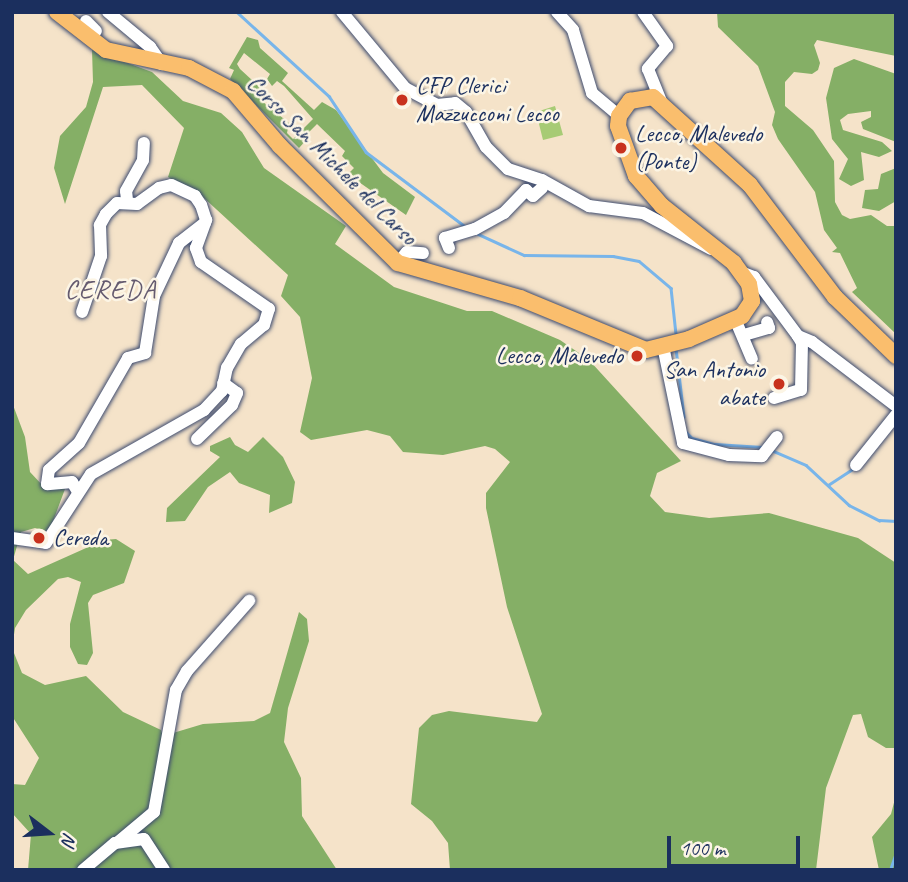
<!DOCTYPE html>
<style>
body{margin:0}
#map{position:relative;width:908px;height:882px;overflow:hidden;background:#f5e3c9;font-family:Caveat,sans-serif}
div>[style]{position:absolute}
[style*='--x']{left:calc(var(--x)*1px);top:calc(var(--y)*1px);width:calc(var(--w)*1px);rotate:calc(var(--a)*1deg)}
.green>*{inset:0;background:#a7cb75}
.forest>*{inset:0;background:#85af66}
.stream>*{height:2.5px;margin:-1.25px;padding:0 1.25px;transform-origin:1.25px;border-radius:1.25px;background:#78b5ea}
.roads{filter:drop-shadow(0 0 2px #3c4a6e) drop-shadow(0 0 2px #3c4a6e)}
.minor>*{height:12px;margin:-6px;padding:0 6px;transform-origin:6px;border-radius:6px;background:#fff}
.major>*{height:16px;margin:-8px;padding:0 8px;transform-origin:8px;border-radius:8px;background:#fabe6d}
.dots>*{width:19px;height:19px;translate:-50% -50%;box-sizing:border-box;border:4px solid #fcf5e5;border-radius:50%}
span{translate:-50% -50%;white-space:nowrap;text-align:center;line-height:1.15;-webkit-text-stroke:5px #fcf5e5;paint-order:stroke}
.poi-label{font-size:24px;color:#1b2f5e}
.left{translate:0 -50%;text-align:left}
.right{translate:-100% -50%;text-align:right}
.street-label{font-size:24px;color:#1b2f5e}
.neighbourhood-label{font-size:26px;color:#645a6f;letter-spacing:2px}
.frame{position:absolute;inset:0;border:14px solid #1b2f5e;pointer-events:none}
.north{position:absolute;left:14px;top:798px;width:70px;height:70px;-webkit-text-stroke:5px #fcf5e5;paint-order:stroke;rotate:107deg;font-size:19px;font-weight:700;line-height:28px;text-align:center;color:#1b2f5e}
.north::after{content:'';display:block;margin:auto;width:24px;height:32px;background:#1b2f5e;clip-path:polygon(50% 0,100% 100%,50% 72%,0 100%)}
.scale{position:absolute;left:667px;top:836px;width:133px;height:32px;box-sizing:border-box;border:4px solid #1b2f5e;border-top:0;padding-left:9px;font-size:21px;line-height:24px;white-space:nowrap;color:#1b2f5e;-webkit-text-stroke:5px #fcf5e5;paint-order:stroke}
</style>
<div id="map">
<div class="green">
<i style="clip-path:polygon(555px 106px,563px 135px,543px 140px,536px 112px)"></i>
</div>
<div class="forest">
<i style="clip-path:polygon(717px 12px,896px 12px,896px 56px,817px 40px,814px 45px,820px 63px,818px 70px,812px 74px,794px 72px,785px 82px,785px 106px,813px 130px,834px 161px,835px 202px,842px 215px,850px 219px,871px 215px,887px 226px,896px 226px,896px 334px,852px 292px,857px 288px,840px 253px,832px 252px,837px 248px,824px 230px,815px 192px,778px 139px,772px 125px,775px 112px,758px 66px,718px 27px)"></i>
<i style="clip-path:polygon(evenodd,247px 37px,258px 40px,260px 48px,288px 73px,282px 81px,314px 110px,322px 102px,336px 110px,383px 173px,415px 197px,406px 215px,356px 180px,350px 172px,354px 168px,342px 156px,345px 151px,317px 124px,307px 134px,303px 132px,309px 137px,299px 148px,230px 79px,234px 70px,229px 68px,247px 37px,244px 53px,270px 74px,267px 79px,272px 86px,277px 81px,284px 86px,313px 119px,293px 139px,287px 133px,289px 123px,263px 102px,266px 93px,240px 69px,237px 64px,244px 53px)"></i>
<i style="clip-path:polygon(92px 50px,152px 72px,183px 101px,221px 113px,242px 132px,264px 168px,346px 226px,335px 244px,394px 287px,467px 311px,492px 311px,560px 340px,589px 360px,681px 461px,657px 473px,650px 496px,665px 512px,709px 518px,769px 513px,858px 538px,896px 563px,896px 748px,886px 748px,868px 737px,861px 714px,853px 715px,826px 788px,816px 870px,450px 870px,448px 843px,432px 821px,411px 804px,419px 728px,432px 715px,449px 711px,537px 722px,542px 714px,507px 607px,486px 508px,486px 493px,510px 462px,495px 449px,485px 446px,443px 455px,403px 452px,390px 436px,367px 430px,311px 440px,300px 432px,312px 378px,300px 317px,281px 296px,288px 275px,204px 198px,168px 177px,184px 128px,142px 85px,103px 87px,65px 204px,54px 168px,60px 136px,86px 107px,93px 82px)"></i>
<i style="clip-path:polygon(854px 59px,896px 74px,896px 142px,863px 129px,861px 122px,871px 117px,871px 111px,848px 114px,840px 120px,843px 130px,882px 142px,892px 151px,879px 157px,861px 152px,864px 180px,851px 186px,839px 179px,848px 159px,832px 139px,826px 98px,834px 68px)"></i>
<i style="clip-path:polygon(896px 168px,896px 201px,879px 211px,862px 208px,865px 190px,878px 189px,881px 174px)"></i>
<i style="clip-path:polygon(12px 386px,13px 405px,25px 437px,30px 472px,44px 487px,65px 489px,49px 532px,35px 528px,21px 532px,13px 560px,28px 574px,104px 540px,116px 539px,135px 551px,124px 583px,93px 595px,88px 603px,93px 653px,87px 665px,78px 664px,70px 647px,70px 624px,81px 582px,68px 577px,58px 579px,26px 610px,15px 628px,12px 648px)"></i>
<i style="clip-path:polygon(230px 437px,235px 445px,248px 452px,263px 437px,283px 457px,295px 482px,292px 503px,269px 513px,270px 495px,239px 483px,230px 472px,208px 487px,185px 521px,166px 522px,167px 508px,220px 457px,210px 451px,210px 446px)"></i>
<i style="clip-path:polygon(299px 612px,307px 619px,309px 641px,288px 708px,284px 742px,301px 778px,302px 816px,337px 870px,28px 870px,31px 834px,12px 813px,12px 784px,25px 785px,39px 758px,12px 716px,12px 648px,22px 673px,45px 685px,86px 676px,123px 712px,161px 730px,168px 754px,173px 733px,203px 724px,254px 721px,270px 713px)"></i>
<i style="clip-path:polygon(896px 795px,896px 870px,879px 870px,872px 837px,891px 814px)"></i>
</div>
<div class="stream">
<i style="--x:237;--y:12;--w:125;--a:42.4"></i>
<i style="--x:329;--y:96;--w:67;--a:56.5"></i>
<i style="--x:366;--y:152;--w:125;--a:36.9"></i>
<i style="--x:478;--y:234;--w:51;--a:24.5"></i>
<i style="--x:524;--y:255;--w:89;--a:0.6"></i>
<i style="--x:613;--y:256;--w:26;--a:11"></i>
<i style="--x:639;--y:261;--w:42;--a:40.2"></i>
<i style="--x:671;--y:288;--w:46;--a:83.8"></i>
<i style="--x:676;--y:348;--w:69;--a:83.4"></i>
<i style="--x:685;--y:431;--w:10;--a:45"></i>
<i style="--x:692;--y:438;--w:24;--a:15"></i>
<i style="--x:715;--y:444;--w:47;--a:3.7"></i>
<i style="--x:771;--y:450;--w:38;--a:23"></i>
<i style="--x:806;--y:465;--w:59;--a:42.9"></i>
<i style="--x:849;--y:505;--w:34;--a:27"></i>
<i style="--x:879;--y:520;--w:17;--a:3"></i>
<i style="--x:828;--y:485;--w:30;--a:-33"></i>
<i style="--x:890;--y:870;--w:18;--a:-71"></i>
</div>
<div class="roads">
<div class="minor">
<i style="--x:108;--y:12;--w:55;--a:39.8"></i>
<i style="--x:150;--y:47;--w:21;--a:55"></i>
<i style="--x:342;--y:12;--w:99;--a:50.3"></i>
<i style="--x:405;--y:88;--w:36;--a:28"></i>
<i style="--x:437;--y:105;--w:18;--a:-6"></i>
<i style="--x:455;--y:103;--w:14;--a:39"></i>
<i style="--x:466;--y:112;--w:40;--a:60.3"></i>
<i style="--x:486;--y:147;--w:31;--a:45"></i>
<i style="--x:508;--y:169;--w:36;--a:18"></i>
<i style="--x:542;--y:180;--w:54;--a:29"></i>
<i style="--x:589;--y:206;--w:54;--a:7.4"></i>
<i style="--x:643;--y:213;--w:77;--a:27.9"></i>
<i style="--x:557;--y:12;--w:24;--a:48"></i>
<i style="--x:573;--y:30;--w:66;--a:73.2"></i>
<i style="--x:592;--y:93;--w:35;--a:40"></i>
<i style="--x:643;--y:12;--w:42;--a:54.8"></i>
<i style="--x:667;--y:46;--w:30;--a:130"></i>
<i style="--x:648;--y:69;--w:35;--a:68"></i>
<i style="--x:86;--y:21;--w:14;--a:45"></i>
<i style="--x:127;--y:200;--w:9;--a:-96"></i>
<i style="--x:126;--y:191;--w:35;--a:-61"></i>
<i style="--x:143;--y:160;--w:17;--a:-87"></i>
<i style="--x:449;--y:248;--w:11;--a:-112"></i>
<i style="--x:445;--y:238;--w:31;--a:-17"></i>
<i style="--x:475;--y:229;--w:33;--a:-29"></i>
<i style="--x:504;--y:213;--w:32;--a:-46"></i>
<i style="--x:526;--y:190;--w:9;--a:41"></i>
<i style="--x:533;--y:196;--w:12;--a:-42"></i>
<i style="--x:398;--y:263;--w:14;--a:-51"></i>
<i style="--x:407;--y:252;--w:16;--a:4"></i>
<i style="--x:741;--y:272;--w:14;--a:21"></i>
<i style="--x:754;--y:277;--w:74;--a:53.3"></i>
<i style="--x:798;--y:336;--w:15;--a:23"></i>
<i style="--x:812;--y:342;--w:106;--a:37.3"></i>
<i style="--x:735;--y:319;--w:43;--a:67"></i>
<i style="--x:744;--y:335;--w:26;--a:-16"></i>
<i style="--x:769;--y:328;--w:6;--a:-108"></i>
<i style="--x:663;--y:346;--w:99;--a:78.3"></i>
<i style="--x:683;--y:443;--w:48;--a:14.6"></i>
<i style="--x:729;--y:455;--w:33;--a:2"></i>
<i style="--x:762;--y:456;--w:24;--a:-52"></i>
<i style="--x:774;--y:398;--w:28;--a:-17"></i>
<i style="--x:801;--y:390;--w:47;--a:-88.8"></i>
<i style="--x:802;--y:343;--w:8;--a:-120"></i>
<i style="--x:197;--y:439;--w:49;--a:-44.2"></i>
<i style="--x:232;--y:405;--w:13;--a:-67"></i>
<i style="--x:237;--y:393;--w:17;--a:-144"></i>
<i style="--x:856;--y:465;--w:64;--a:-51.3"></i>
<i style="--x:77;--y:490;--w:9;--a:-122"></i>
<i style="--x:72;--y:482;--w:25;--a:175"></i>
<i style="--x:47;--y:484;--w:14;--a:-82"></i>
<i style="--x:49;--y:470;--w:40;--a:-42"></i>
<i style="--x:79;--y:443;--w:98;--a:-60"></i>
<i style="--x:128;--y:358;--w:18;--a:-16"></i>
<i style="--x:145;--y:353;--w:58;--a:-81"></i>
<i style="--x:154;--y:296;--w:59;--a:-64.7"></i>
<i style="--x:179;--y:243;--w:33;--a:-38"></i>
<i style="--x:12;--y:538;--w:34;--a:8"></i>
<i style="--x:46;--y:543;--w:82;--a:-56.9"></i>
<i style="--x:91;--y:474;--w:130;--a:-29.5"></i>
<i style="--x:204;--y:410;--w:26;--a:-47"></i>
<i style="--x:222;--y:391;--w:24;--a:-78"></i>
<i style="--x:227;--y:368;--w:28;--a:-60"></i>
<i style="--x:241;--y:344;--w:30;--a:-40"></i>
<i style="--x:264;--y:325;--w:17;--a:-73"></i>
<i style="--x:269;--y:309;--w:83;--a:-145.3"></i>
<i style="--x:201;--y:262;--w:15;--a:-110"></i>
<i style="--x:196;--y:248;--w:30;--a:-70"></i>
<i style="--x:206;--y:220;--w:16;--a:-108"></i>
<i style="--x:201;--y:205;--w:11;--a:-124"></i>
<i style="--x:195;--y:196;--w:26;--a:-155"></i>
<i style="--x:171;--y:185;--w:12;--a:166"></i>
<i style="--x:159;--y:188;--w:27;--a:144"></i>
<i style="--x:137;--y:204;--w:20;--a:-177"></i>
<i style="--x:117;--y:203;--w:16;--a:135"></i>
<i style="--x:106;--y:214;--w:13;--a:119"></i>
<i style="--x:100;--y:225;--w:31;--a:88"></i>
<i style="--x:101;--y:256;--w:59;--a:108.7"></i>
<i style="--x:118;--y:842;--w:47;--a:-39.8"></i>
<i style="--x:154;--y:812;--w:124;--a:-79.8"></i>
<i style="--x:176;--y:690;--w:22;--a:-60"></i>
<i style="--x:187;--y:671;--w:94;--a:-48.5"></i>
<i style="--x:83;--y:870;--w:42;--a:-40.2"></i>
<i style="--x:115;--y:843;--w:29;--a:-8"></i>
<i style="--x:144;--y:839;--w:37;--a:57"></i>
</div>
<div class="major">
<i style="--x:57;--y:12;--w:62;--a:37.8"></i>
<i style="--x:106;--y:50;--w:85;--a:12.2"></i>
<i style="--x:189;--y:68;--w:50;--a:27.6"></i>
<i style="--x:233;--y:91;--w:72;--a:49.5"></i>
<i style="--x:280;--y:146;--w:166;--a:44.8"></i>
<i style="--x:398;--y:263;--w:127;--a:16"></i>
<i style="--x:520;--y:298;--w:136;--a:22.4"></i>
<i style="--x:646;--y:350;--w:44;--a:-14.3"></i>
<i style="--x:689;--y:339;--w:58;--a:-23.5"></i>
<i style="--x:742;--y:316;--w:18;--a:-56"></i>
<i style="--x:752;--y:301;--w:17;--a:-100"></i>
<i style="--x:749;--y:284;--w:26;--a:-126"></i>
<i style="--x:734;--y:263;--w:92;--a:-141.6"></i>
<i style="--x:662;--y:206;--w:40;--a:-131"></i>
<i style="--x:636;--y:176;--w:53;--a:-109.8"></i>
<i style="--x:618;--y:126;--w:10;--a:-84"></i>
<i style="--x:619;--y:116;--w:19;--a:-54"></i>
<i style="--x:630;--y:101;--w:23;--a:-10"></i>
<i style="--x:653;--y:97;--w:131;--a:42.2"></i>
<i style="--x:750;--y:185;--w:141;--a:52.8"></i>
<i style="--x:835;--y:297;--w:85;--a:44"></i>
</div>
</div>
<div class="dots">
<i style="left:402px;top:100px;background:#c8321e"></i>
<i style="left:621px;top:148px;background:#c8321e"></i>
<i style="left:637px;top:356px;background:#c8321e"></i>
<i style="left:779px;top:384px;background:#c8321e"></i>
<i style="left:39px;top:538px;background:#c8321e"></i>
</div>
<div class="poi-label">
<span class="left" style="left:416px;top:100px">CFP Clerici<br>Mazzucconi Lecco</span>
<span class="left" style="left:635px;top:148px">Lecco, Malevedo<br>(Ponte)</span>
<span class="right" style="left:623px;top:356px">Lecco, Malevedo</span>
<span class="right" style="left:765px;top:384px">San Antonio<br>abate</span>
<span class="left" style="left:53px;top:538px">Cereda</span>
</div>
<div class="street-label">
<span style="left:332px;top:160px;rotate:45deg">Corso San Michele del Carso</span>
</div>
<div class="neighbourhood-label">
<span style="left:111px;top:290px">CEREDA</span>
</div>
<div class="frame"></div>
<div class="north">N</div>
<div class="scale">100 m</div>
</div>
